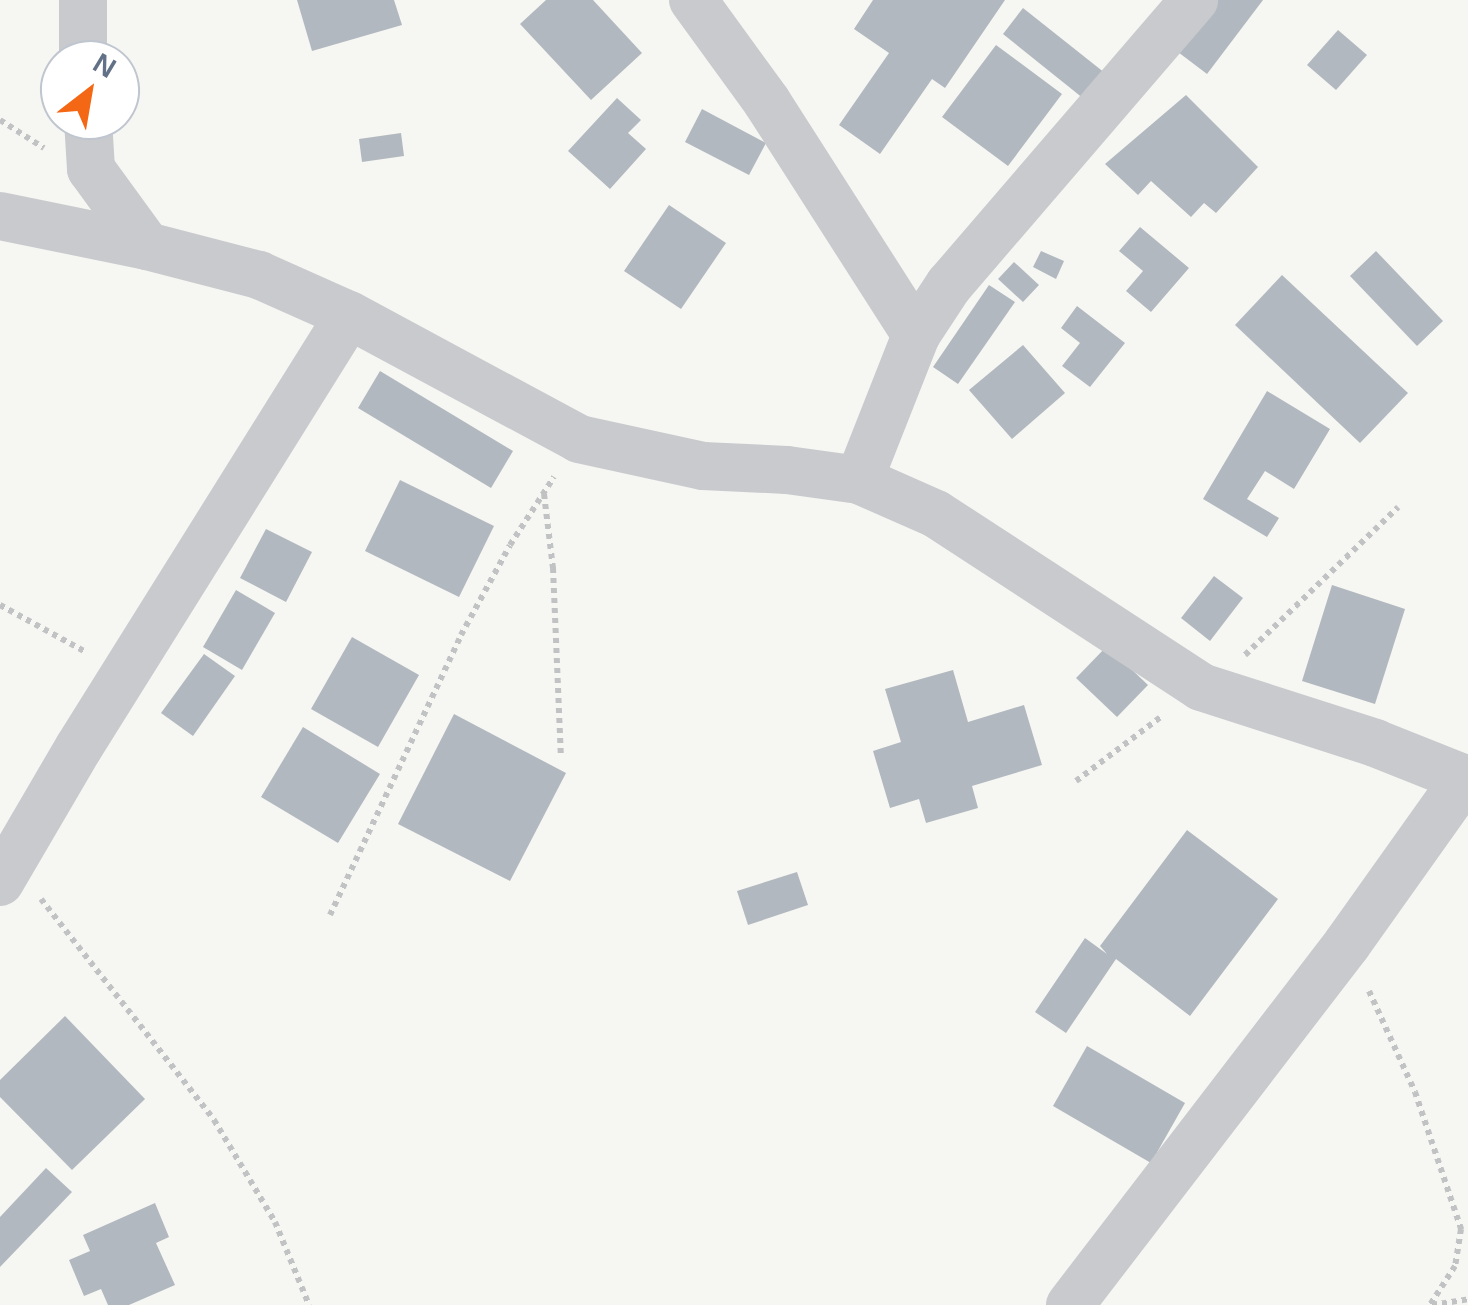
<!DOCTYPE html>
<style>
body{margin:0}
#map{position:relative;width:1468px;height:1305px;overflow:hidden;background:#f6f7f2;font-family:Helvetica,sans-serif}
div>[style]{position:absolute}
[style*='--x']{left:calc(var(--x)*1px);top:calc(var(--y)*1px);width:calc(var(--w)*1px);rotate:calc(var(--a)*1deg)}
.building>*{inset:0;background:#b2b8bf}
.path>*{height:6px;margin-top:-3px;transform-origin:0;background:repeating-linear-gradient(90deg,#c0c2c4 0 5px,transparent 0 10px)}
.minor>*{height:48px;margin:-24px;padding:0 24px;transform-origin:24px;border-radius:24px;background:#c8cace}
span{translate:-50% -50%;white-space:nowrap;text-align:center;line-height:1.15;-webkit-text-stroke:10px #fff;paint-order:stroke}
.north{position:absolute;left:40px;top:40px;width:100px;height:100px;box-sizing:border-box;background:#fff;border:2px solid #c0c6cf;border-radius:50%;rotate:31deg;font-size:28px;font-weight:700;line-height:40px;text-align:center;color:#627187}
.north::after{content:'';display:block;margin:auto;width:35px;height:45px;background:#f46815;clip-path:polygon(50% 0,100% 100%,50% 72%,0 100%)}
</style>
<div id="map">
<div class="building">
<i style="clip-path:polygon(297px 0,394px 0,402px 25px,312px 51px)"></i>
<i style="clip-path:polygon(546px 0,593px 0,642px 53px,591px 100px,520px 24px)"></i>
<i style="clip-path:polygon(873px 0,1005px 0,945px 88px,932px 79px,880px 154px,839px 125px,889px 53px,854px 29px)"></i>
<i style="clip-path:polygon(1216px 0,1263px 0,1207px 74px,1178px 52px)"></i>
<i style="clip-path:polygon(1023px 8px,1115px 81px,1094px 107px,1003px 34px)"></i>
<i style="clip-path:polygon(1338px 30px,1367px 55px,1336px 90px,1307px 65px)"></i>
<i style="clip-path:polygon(996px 45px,1062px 94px,1008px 166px,942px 117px)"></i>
<i style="clip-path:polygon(1186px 95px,1258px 167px,1216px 213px,1204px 203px,1191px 217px,1151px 181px,1138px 195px,1105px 164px)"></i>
<i style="clip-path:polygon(617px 98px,641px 120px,628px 133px,646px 149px,610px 189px,568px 151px)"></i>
<i style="clip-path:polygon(702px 109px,766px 143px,749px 175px,685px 142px)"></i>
<i style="clip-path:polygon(401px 133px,404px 156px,362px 162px,359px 139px)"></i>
<i style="clip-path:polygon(669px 205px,726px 243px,681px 309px,624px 271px)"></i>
<i style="clip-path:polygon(1140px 227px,1189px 268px,1151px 312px,1126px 291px,1143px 271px,1119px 251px)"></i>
<i style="clip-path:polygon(1041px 251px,1064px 261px,1056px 279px,1033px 267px)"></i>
<i style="clip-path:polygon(1376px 251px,1443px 321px,1417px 346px,1350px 276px)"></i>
<i style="clip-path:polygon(1014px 262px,1039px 285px,1023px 302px,998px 279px)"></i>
<i style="clip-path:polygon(1282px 275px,1408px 393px,1360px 443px,1235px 325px)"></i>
<i style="clip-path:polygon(989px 285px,1015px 302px,958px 384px,933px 367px)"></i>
<i style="clip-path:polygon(1077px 306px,1125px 343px,1090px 387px,1062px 366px,1080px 343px,1061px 328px)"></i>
<i style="clip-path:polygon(1023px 345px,1065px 393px,1012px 439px,969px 390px)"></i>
<i style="clip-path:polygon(380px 371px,513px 451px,491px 488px,358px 408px)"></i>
<i style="clip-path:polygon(1267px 391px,1330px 429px,1294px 489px,1265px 471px,1247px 499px,1279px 518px,1267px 537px,1203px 499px)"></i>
<i style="clip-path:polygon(400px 480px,494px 526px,459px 597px,365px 551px)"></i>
<i style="clip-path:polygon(266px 529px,312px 552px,286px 602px,240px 578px)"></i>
<i style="clip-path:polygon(1214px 576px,1243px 598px,1210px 641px,1181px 618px)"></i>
<i style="clip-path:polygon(1332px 585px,1405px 609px,1375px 704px,1302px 681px)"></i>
<i style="clip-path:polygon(236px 590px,275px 613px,242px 670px,203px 647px)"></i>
<i style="clip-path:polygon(352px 637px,419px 675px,378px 747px,311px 709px)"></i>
<i style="clip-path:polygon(1107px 646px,1148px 685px,1117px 717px,1076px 678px)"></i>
<i style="clip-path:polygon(204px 654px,235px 676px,193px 736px,161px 713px)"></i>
<i style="clip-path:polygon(953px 670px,968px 722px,1024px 705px,1042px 765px,972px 786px,978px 808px,926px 823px,919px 799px,890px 808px,873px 751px,901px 742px,885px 689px)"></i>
<i style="clip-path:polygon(454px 714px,566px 773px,510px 881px,398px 824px)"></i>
<i style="clip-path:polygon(303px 727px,380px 774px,338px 843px,261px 797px)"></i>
<i style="clip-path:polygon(1187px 830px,1278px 899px,1190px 1016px,1116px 959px,1066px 1033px,1035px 1012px,1085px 938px,1107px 954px,1100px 946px)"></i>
<i style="clip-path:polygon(797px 872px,808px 905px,748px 925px,737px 891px)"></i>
<i style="clip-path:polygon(65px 1016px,145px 1099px,72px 1170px,0 1097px,0 1080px)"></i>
<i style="clip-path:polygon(1087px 1046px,1185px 1103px,1151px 1163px,1053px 1106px)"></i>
<i style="clip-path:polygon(46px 1168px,72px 1192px,0 1267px,0 1217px)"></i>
<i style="clip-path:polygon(155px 1203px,169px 1237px,156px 1243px,175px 1285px,129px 1305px,108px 1305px,101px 1289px,84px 1296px,69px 1260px,90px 1251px,83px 1235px)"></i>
</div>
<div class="path">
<i style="--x:0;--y:120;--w:52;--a:32.5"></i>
<i style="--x:544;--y:494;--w:75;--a:83.1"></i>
<i style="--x:553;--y:568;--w:189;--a:87.6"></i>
<i style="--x:0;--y:605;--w:98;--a:28.7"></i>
<i style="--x:1245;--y:655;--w:213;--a:-44"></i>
<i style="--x:1076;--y:781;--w:108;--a:-37.1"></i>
<i style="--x:41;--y:899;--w:281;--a:51.9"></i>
<i style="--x:214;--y:1120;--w:119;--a:59.1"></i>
<i style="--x:275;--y:1222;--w:90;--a:67.7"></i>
<i style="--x:330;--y:915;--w:309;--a:-64.9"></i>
<i style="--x:461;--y:635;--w:102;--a:-61.4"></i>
<i style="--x:510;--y:545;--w:81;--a:-57.1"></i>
<i style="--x:1369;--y:991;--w:111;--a:65.5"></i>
<i style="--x:1415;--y:1092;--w:145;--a:71.4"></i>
<i style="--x:1461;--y:1229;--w:37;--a:99"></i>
<i style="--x:1455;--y:1266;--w:46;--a:122.7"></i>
<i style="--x:1432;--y:1305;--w:36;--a:-9"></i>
</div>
<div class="minor">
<i style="--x:693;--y:0;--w:126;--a:54"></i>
<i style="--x:767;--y:102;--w:277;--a:57.4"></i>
<i style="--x:83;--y:60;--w:60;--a:-90"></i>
<i style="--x:88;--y:120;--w:49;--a:86.5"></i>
<i style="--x:91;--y:169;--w:95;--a:54"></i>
<i style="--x:0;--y:216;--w:150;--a:11.5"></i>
<i style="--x:147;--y:246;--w:116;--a:14.5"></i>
<i style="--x:259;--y:275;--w:98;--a:24"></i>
<i style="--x:349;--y:315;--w:261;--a:28.3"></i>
<i style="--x:579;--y:439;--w:127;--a:12.3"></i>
<i style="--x:703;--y:466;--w:84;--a:2.7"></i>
<i style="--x:787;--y:470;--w:73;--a:7.9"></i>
<i style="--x:859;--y:480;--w:84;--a:23.8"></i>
<i style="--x:936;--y:514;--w:316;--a:33.1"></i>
<i style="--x:1201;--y:687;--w:183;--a:17.8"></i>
<i style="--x:1375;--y:743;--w:100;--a:21.7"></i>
<i style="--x:859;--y:480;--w:156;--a:-68.5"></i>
<i style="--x:916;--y:335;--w:60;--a:-56.6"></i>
<i style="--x:949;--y:285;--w:376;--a:-49.3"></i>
<i style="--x:0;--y:882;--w:156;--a:-59.7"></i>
<i style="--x:79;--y:747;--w:509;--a:-57.99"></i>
<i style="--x:1070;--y:1305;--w:455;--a:-52.5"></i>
<i style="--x:1347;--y:944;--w:204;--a:-54.6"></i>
</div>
<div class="north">N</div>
</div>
